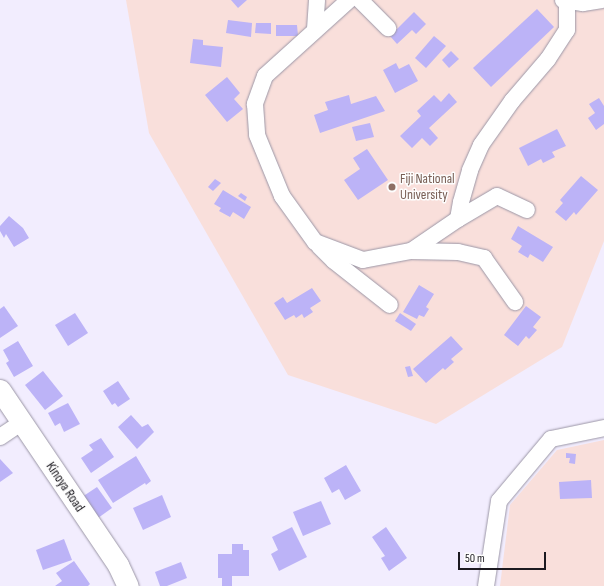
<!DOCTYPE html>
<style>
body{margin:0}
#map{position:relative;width:604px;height:586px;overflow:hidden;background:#f2edfe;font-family:"Sofia Sans Condensed",sans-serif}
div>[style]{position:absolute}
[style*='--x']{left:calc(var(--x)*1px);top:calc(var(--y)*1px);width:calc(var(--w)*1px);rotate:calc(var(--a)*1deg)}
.education>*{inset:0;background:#f9dfdb}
.building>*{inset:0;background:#bcb3f7}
.roads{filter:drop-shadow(0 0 1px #9b96a6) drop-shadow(0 0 1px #9b96a6)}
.minor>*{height:16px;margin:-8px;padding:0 8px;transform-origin:8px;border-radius:8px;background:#fff}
.major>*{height:21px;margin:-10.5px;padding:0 10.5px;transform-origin:10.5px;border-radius:10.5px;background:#fff}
.dots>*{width:11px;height:11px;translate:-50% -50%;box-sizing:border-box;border:2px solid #fdfdfd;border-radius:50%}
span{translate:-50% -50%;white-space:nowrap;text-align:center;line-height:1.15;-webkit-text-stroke:3px #fdfdfd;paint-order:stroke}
.education-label{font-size:14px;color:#785e54}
.left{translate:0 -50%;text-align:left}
.street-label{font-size:14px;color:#1c1a20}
.scale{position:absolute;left:458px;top:552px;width:88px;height:18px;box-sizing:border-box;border:2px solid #1c1a20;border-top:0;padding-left:5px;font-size:12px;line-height:14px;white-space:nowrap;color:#1c1a20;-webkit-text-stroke:3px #fdfdfd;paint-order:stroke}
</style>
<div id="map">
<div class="education">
<i style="clip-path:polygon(126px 0,604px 0,604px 241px,562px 347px,436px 424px,288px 375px,149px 133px)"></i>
<i style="clip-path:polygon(604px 440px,604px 586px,500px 586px,510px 505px,557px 450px)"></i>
</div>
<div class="building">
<i style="clip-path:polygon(231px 0,247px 0,238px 8px)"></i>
<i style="clip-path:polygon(537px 9px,554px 27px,491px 87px,473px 68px)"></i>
<i style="clip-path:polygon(414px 12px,426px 24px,416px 34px,412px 30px,397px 44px,390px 36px)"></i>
<i style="clip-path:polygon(228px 20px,252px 23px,251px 37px,226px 33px)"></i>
<i style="clip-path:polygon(256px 23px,271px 23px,271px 34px,255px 33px)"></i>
<i style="clip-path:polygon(276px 25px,297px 25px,298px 36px,276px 36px)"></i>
<i style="clip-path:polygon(434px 36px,446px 46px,426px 68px,415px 58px)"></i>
<i style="clip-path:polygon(193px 39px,203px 40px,203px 45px,223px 47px,221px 67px,190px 63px)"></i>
<i style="clip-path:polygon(451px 51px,459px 59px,449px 68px,442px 60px)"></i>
<i style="clip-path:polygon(396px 63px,399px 69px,409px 64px,418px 81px,395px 93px,383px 70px)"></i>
<i style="clip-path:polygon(227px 77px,240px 93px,234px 99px,243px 109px,227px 122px,205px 95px)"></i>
<i style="clip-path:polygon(449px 93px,457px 102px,429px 128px,438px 138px,430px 146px,422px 138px,412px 148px,400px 136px,421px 116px,417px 111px,434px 95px,441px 102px)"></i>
<i style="clip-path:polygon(349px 95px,351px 104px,376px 96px,385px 111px,320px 133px,314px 115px,328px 110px,325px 102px)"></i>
<i style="clip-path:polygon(599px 98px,604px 106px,604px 124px,596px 130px,588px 118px,595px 113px,589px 104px)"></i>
<i style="clip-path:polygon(370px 123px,374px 137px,356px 141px,352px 127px)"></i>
<i style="clip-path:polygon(557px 129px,566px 146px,552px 152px,555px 157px,543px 163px,541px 159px,528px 166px,519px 148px)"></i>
<i style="clip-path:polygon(367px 149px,388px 180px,358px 200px,344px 180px,360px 169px,353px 158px)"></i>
<i style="clip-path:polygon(581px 176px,598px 190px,576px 215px,574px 212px,566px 221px,555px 212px,563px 203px,560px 200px)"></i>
<i style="clip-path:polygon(215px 179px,221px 183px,213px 191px,208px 187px)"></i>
<i style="clip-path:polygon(223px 190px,251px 207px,244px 219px,233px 212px,230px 217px,219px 211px,221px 208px,214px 204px)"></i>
<i style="clip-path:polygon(241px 193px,247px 197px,245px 201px,238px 196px)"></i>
<i style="clip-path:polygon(9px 216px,23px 228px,29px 238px,14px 247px,6px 234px,4px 238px,0 231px,0 226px)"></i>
<i style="clip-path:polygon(518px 226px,553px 247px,543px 262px,530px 254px,528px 258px,518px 252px,522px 246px,511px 239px)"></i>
<i style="clip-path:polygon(419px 285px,434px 294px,426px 307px,429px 309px,424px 317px,419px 315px,417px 319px,403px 312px)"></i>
<i style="clip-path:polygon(312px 288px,321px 301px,310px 308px,313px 312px,304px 318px,302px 314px,296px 318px,294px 315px,285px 320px,274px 303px,283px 297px,287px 303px)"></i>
<i style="clip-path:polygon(4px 306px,18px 326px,0 338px,0 309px)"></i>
<i style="clip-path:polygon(526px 306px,541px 317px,533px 327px,537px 330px,529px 339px,526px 336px,518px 346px,504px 335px)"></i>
<i style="clip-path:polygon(75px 313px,88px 333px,68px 346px,55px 325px)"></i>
<i style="clip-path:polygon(400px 313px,416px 324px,411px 331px,395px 321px)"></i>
<i style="clip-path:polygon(451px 336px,463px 349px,451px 359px,454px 362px,445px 370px,443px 368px,426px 383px,413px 369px)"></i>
<i style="clip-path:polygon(18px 341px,33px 366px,14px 377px,6px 363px,9px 361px,3px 350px)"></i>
<i style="clip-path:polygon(410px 366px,413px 376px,408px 377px,405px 367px)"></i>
<i style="clip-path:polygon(43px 371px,63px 396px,45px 410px,25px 385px)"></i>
<i style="clip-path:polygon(118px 381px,130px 399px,118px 407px,115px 403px,112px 405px,103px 391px)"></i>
<i style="clip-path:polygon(68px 403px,80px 424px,64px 432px,60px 423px,55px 426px,48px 413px)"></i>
<i style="clip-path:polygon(131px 415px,142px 427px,148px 424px,154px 432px,137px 449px,118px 427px)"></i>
<i style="clip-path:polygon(101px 438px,114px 457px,91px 473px,81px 458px,93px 450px,89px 445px)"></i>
<i style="clip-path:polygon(566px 453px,576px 454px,575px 464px,569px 463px,570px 458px,566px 458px)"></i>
<i style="clip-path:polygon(136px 456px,151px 481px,146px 485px,145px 483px,113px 503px,98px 480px)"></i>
<i style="clip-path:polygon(0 459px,13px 473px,0 482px)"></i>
<i style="clip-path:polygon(346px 465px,361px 491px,345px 500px,339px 489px,332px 493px,324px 478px)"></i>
<i style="clip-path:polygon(591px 480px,592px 498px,560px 499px,559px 482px)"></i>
<i style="clip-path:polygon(97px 487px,112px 508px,98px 518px,82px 497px)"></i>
<i style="clip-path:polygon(162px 495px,171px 517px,143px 530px,133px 508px)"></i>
<i style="clip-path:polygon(321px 501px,331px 524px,303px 536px,293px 512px)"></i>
<i style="clip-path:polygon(292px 527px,307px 557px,279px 571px,271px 554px,278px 550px,272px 537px)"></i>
<i style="clip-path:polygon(386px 527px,407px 558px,389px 571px,381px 558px,385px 556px,372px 537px)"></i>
<i style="clip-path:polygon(64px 539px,72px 560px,43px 570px,36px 550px)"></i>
<i style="clip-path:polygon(232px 544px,243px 544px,243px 550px,249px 550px,249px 576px,232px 576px,232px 586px,222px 586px,222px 578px,218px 578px,218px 554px,232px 554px)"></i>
<i style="clip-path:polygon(74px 561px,90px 584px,88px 586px,55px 586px,62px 581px,56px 573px)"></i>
<i style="clip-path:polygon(181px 562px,187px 578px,167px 586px,160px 586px,155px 572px)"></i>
</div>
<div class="roads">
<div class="minor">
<i style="--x:349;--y:0;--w:113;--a:137.9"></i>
<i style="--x:265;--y:76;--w:30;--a:110"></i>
<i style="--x:255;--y:104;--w:31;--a:86"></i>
<i style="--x:257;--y:135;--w:66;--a:67.7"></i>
<i style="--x:282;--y:196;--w:57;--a:54.3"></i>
<i style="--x:315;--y:242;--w:51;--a:20.6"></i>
<i style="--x:363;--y:260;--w:49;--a:-10.6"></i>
<i style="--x:411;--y:251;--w:57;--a:-34.2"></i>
<i style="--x:458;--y:219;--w:45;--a:-30.5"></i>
<i style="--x:497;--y:196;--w:33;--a:25"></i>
<i style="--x:360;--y:0;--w:40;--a:45"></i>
<i style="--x:563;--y:0;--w:20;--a:9"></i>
<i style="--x:583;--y:3;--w:19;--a:-9"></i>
<i style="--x:315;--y:29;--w:29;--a:-86"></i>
<i style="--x:458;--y:219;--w:17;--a:-80"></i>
<i style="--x:461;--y:202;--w:33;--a:-74"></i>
<i style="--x:470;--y:170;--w:27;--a:-66"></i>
<i style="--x:481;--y:145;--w:54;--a:-54.8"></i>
<i style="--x:512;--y:101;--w:55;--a:-49.4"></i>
<i style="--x:548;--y:59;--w:35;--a:-57"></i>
<i style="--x:567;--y:30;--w:29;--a:-90"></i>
<i style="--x:319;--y:246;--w:21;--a:45"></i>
<i style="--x:334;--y:261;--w:71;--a:38.2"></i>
<i style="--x:411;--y:251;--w:47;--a:1.2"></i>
<i style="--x:458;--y:252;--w:27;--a:13"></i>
<i style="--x:484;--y:258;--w:54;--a:54.8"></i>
<i style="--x:0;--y:437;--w:25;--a:-34"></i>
<i style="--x:486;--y:586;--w:86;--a:-81.3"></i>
<i style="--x:499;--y:501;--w:81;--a:-50"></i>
<i style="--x:551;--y:439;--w:54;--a:-11.7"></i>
</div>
<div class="major">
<i style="--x:0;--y:390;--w:211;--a:56"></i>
<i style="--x:118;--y:565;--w:23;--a:65"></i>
</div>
</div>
<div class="dots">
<i style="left:392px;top:187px;background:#8d6e63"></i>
</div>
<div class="education-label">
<span class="left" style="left:400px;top:187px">Fiji National<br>University</span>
</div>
<div class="street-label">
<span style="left:65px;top:487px;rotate:56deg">Kinoya Road</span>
</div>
<div class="scale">50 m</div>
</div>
